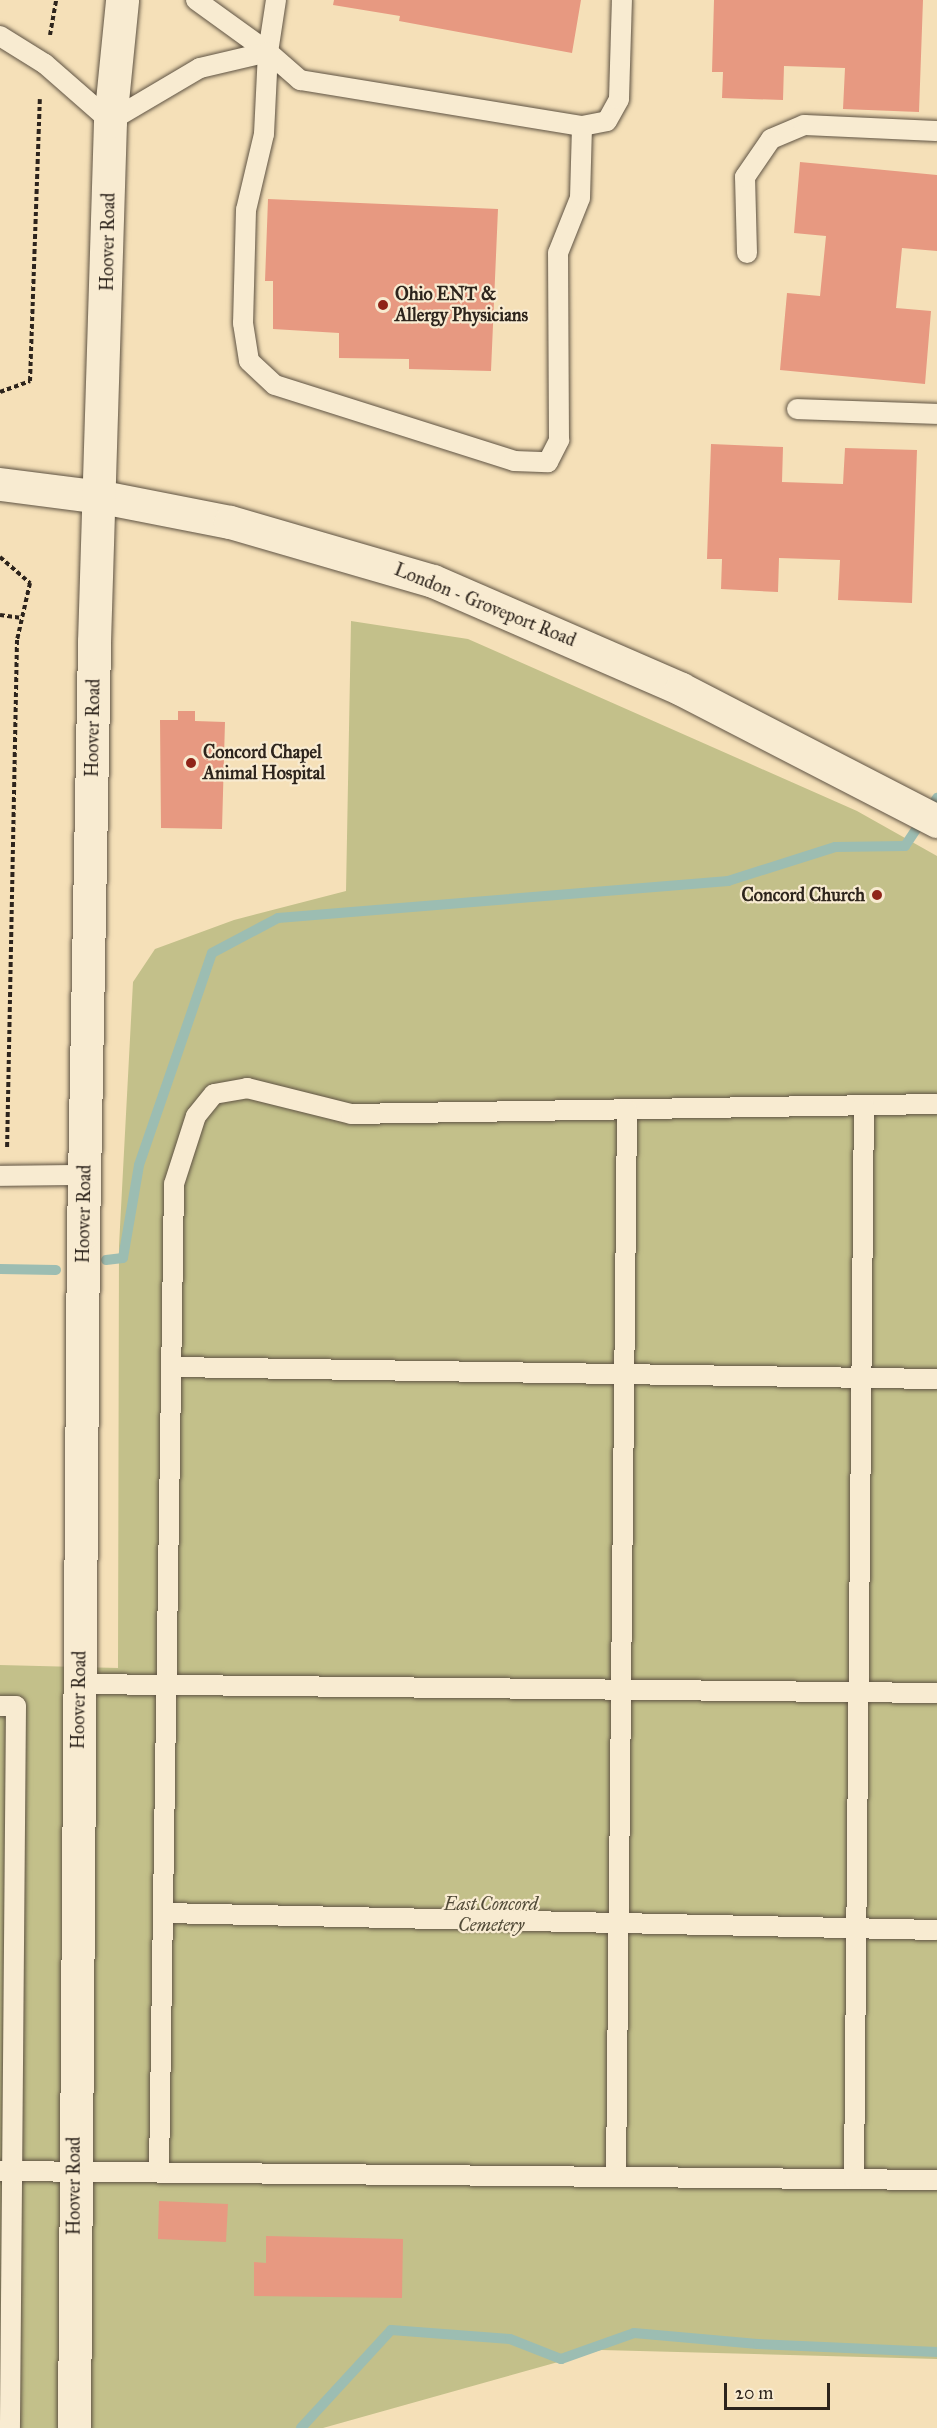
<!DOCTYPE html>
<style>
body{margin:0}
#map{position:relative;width:937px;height:2428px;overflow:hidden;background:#f5e0b8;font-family:"IM FELL Great Primer",serif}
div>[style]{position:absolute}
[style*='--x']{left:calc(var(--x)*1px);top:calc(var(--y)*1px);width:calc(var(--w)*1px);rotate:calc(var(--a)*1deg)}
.green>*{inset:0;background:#c3c08a}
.stream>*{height:10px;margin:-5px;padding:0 5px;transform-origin:5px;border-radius:5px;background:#9cbdb2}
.building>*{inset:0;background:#e79981}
.path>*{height:4px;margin-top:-2px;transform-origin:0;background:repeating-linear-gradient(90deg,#2d241c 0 4.5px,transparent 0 7.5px)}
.roads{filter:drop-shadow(0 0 2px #5f5343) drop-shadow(0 0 2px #5f5343)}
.lane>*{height:20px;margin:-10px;padding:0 10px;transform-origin:10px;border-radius:10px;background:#f8ebd1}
.secondary>*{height:33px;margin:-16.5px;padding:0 16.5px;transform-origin:16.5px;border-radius:16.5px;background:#f8ebd1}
.dots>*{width:16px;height:16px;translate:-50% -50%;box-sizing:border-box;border:3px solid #f8ebd1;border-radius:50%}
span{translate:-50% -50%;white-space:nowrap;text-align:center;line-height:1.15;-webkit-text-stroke:4.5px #f8ebd1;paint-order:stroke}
.street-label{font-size:18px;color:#2d241c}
.poi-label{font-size:18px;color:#2d241c;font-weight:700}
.left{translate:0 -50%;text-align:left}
.right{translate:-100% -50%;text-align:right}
.park-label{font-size:18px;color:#524b38;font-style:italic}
.scale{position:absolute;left:724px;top:2383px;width:106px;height:27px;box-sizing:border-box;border:3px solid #2d241c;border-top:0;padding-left:8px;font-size:18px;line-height:21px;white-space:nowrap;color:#2d241c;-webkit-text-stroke:4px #f8ebd1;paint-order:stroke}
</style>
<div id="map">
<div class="green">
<i style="clip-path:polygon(351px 621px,468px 639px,857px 811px,937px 856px,937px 2359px,601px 2350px,323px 2428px,0 2428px,0 1665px,118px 1668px,119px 1246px,133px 982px,155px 949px,234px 920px,346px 891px)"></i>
</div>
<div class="stream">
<i style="--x:106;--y:1260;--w:17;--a:-7"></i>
<i style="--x:123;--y:1258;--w:94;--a:-80.2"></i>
<i style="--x:139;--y:1165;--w:224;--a:-71"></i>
<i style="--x:212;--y:953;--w:75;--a:-27.9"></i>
<i style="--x:278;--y:918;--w:452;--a:-4.7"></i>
<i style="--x:728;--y:881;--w:112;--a:-17.6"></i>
<i style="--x:835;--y:847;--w:70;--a:-0.8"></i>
<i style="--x:905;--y:846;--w:58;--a:-56.3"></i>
<i style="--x:0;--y:1269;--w:56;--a:1"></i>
<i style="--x:301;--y:2428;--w:133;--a:-47.4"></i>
<i style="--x:391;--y:2330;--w:119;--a:4.3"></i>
<i style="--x:510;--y:2339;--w:55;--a:21.4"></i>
<i style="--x:561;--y:2359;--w:77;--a:-19.6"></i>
<i style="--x:634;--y:2333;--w:124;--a:5.1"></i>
<i style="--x:758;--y:2344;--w:179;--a:2.6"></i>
</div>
<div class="building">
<i style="clip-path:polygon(334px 0,581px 0,572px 53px,399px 21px,400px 16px,333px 5px)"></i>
<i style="clip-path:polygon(714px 0,923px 0,919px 112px,843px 109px,845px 68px,784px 66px,783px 100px,722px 98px,723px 72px,712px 72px)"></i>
<i style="clip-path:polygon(800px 162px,937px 175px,937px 251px,902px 248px,896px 308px,931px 311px,925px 384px,780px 370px,787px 293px,820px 296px,826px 236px,794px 233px)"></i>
<i style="clip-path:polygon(268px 199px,498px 209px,491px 371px,409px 369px,409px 359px,339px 358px,339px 333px,273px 329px,273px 281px,265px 281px)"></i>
<i style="clip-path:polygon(711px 444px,783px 447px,782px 482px,843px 484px,845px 448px,917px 450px,912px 603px,838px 600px,840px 560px,779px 558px,778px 592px,721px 589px,722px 559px,707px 559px)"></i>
<i style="clip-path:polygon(178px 711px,195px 711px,195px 721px,225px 722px,222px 829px,161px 828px,160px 720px,178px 720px)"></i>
<i style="clip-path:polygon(159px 2201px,228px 2204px,226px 2242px,158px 2239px)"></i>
<i style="clip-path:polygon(266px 2236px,403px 2239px,402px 2298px,254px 2296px,254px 2262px,266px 2263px)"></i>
</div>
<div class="path">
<i style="--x:50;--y:35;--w:36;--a:-80"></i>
<i style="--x:0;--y:392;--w:32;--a:-20"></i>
<i style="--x:30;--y:381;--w:282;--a:-88"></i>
<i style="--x:0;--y:557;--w:40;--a:41"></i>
<i style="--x:30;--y:583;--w:58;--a:102.8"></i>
<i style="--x:17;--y:640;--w:510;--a:91.12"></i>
<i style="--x:0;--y:615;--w:22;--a:8"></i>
</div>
<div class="roads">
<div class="lane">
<i style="--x:196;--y:0;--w:89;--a:35.8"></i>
<i style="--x:276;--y:0;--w:53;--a:98.7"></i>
<i style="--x:268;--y:52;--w:43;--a:41.2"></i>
<i style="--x:300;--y:80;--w:286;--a:9.3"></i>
<i style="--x:582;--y:126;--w:25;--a:-11"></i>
<i style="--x:607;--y:121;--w:25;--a:-61"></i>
<i style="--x:619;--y:99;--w:99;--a:-88.3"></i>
<i style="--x:0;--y:36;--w:53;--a:31.9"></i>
<i style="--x:45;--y:64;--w:86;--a:41.2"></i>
<i style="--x:110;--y:121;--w:104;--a:-30.5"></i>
<i style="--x:200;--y:68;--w:70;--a:-13.2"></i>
<i style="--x:268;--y:52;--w:82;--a:92.8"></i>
<i style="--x:264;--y:134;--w:78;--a:103.3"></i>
<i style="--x:246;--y:210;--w:113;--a:91.5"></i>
<i style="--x:243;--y:323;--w:38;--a:81"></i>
<i style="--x:249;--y:361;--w:35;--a:43"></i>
<i style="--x:275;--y:385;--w:251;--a:17.6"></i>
<i style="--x:514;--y:461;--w:34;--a:2"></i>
<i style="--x:548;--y:462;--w:25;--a:-63"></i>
<i style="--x:559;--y:440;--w:187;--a:-90.3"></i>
<i style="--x:558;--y:253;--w:59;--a:-68.2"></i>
<i style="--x:580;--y:198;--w:72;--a:-88.4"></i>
<i style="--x:747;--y:253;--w:76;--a:-91.5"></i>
<i style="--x:745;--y:177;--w:46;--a:-55.6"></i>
<i style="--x:771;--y:139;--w:36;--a:-23"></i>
<i style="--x:804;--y:125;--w:133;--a:2.6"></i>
<i style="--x:797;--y:409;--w:140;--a:2"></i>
<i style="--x:0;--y:1176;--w:85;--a:-0.7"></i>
<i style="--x:172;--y:1367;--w:765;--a:0.9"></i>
<i style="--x:79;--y:1684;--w:858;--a:0.6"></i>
<i style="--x:0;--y:1706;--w:16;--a:0"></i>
<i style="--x:16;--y:1706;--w:722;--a:90.48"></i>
<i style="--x:164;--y:1913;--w:773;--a:1.26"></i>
<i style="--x:0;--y:2171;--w:937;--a:0.55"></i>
<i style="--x:159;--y:2172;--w:988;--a:-89.13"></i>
<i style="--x:174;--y:1184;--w:71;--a:-72.1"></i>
<i style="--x:196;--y:1116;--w:28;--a:-51"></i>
<i style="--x:214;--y:1094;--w:34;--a:-10"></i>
<i style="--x:247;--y:1088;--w:107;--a:14"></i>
<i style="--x:351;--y:1114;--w:586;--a:-0.98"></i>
<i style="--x:616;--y:2177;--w:1067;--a:-89.41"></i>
<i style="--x:854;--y:2179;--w:1074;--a:-89.47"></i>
</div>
<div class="secondary">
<i style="--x:0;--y:484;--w:103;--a:7.3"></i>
<i style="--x:102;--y:497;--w:130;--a:11.1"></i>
<i style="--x:230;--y:522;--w:211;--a:16.2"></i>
<i style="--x:433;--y:581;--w:270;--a:23.5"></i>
<i style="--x:681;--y:689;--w:288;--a:27.3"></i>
<i style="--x:74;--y:2428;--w:1195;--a:-89.57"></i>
<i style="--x:83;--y:1233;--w:591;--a:-88.93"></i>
<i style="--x:94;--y:642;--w:521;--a:-88.24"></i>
<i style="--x:110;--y:121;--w:122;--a:-84.3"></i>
</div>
</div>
<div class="dots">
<i style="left:383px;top:305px;background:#8f2418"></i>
<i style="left:191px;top:763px;background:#8f2418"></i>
<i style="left:877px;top:895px;background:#8f2418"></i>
</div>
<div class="street-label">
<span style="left:108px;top:242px;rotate:-89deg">Hoover Road</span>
<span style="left:485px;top:605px;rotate:22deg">London - Groveport Road</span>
<span style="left:93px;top:728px;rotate:-89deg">Hoover Road</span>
<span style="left:84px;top:1214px;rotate:-89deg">Hoover Road</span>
<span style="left:79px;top:1700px;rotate:-89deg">Hoover Road</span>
<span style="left:74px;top:2186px;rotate:-90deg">Hoover Road</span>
</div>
<div class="poi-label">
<span class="left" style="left:395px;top:305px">Ohio ENT &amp;<br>Allergy Physicians</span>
<span class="left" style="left:203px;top:763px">Concord Chapel<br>Animal Hospital</span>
<span class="right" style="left:865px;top:895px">Concord Church</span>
</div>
<div class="park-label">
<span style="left:491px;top:1915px">East Concord<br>Cemetery</span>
</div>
<div class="scale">20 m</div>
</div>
